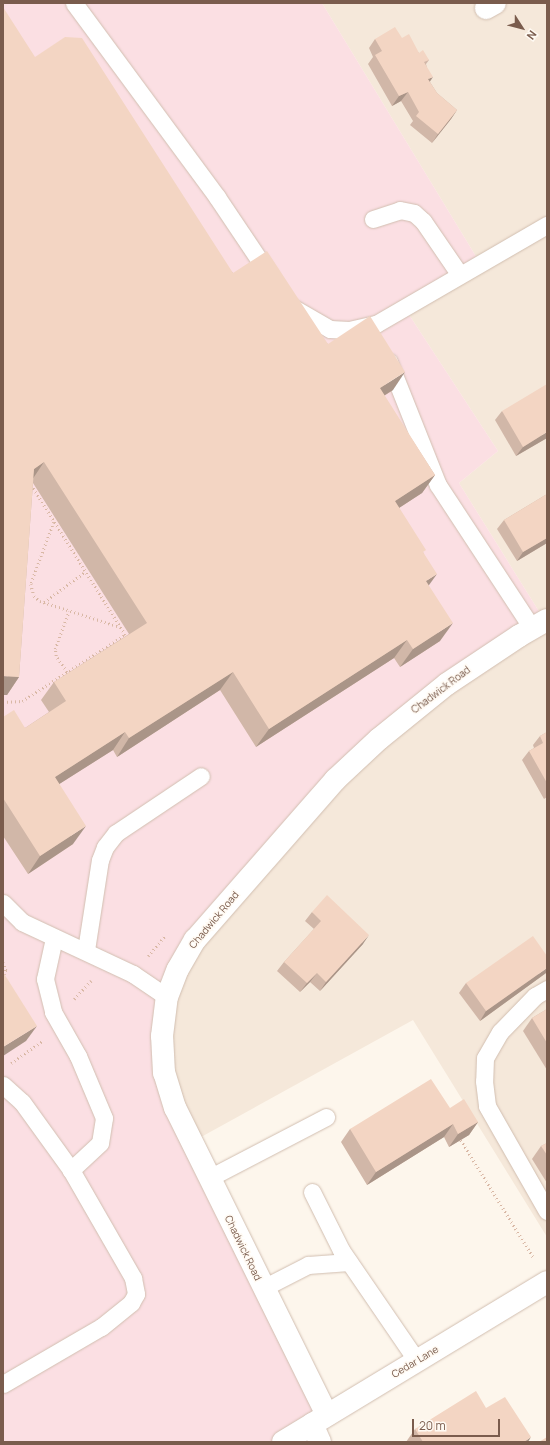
<!DOCTYPE html>
<style>
body{margin:0}
#map{position:relative;width:550px;height:1445px;overflow:hidden;background:#fdf6ec;font-family:Manrope,sans-serif}
div>[style]{position:absolute}
[style*='--x']{left:calc(var(--x)*1px);top:calc(var(--y)*1px);width:calc(var(--w)*1px);rotate:calc(var(--a)*1deg)}
.residential>*{inset:0;background:#f5e8da}
.medical>*{inset:0;background:#fbdfe3}
.path>*{height:2.5px;margin-top:-1.25px;transform-origin:0;background:repeating-linear-gradient(90deg,#d9b8a5 0 1px,transparent 0 4px)}
.roads{filter:drop-shadow(0 0 1px #d1beb0) drop-shadow(0 0 1px #d1beb0)}
.lane>*{height:17px;margin:-8.5px;padding:0 8.5px;transform-origin:8.5px;border-radius:8.5px;background:#fff}
.street>*{height:22px;margin:-11px;padding:0 11px;transform-origin:11px;border-radius:11px;background:#fff}
.secondary>*{height:22px;margin:-11px;padding:0 11px;transform-origin:11px;border-radius:11px;background:#fff}
.wall>*{inset:0;background:#d1b7a8}
.shaded-wall>*{inset:0;background:#aa9588}
.building>*{inset:0;background:#f3d5c3}
span{translate:-50% -50%;white-space:nowrap;text-align:center;line-height:1.15;-webkit-text-stroke:3px #fffaf3;paint-order:stroke}
.street-label{font-size:10px;color:#7a5c4d}
.frame{position:absolute;inset:0;border:4px solid #7a5c4d;pointer-events:none}
.north{position:absolute;left:502px;top:8px;width:40px;height:40px;-webkit-text-stroke:3px #fffaf3;paint-order:stroke;rotate:126deg;font-size:11px;font-weight:700;line-height:16px;text-align:center;color:#7a5c4d}
.north::after{content:'';display:block;margin:auto;width:14px;height:18px;background:#7a5c4d;clip-path:polygon(50% 0,100% 100%,50% 72%,0 100%)}
.scale{position:absolute;left:412px;top:1419px;width:88px;height:18px;box-sizing:border-box;border:2px solid #7a5c4d;border-top:0;padding-left:5px;font-size:12px;line-height:14px;white-space:nowrap;color:#7a5c4d;-webkit-text-stroke:3px #fffaf3;paint-order:stroke}
</style>
<div id="map">
<div class="residential">
<i style="clip-path:polygon(322px 3px,547px 3px,547px 1237px,413px 1020px,192px 1142px,164px 1073px,178px 969px,335px 780px,545px 621px,459px 483px,498px 451px,404px 307px,480px 263px)"></i>
</div>
<div class="medical">
<i style="clip-path:polygon(3px 3px,322px 3px,480px 263px,404px 307px,498px 451px,459px 483px,545px 621px,379px 739px,178px 969px,164px 1073px,327px 1415px,283px 1442px,3px 1442px)"></i>
</div>
<div class="path">
<i style="--x:54;--y:522;--w:66;--a:110.4"></i>
<i style="--x:31;--y:584;--w:12;--a:76"></i>
<i style="--x:34;--y:596;--w:8;--a:40"></i>
<i style="--x:40;--y:601;--w:84;--a:18"></i>
<i style="--x:44;--y:602;--w:51;--a:-36.2"></i>
<i style="--x:67;--y:672;--w:19;--a:-125"></i>
<i style="--x:56;--y:656;--w:7;--a:-98"></i>
<i style="--x:55;--y:649;--w:40;--a:-69.8"></i>
<i style="--x:3;--y:702;--w:19;--a:-3"></i>
<i style="--x:22;--y:701;--w:122;--a:-32.7"></i>
<i style="--x:125;--y:635;--w:177;--a:-122.1"></i>
<i style="--x:148;--y:956;--w:26;--a:-50"></i>
<i style="--x:3;--y:962;--w:9;--a:69"></i>
<i style="--x:6;--y:970;--w:9;--a:111"></i>
<i style="--x:74;--y:999;--w:25;--a:-47"></i>
<i style="--x:11;--y:1063;--w:39;--a:-35"></i>
<i style="--x:461;--y:1140;--w:139;--a:58.3"></i>
</div>
<div class="roads">
<div class="lane">
<i style="--x:74;--y:3;--w:241;--a:53.6"></i>
<i style="--x:217;--y:197;--w:95;--a:56.1"></i>
<i style="--x:373;--y:219;--w:28;--a:-18"></i>
<i style="--x:400;--y:210;--w:14;--a:12"></i>
<i style="--x:414;--y:213;--w:12;--a:42"></i>
<i style="--x:423;--y:221;--w:65;--a:55.6"></i>
<i style="--x:292;--y:307;--w:44;--a:30.1"></i>
<i style="--x:330;--y:329;--w:19;--a:3"></i>
<i style="--x:349;--y:330;--w:28;--a:-13"></i>
<i style="--x:376;--y:324;--w:198;--a:-30.1"></i>
<i style="--x:389;--y:362;--w:132;--a:68.3"></i>
<i style="--x:438;--y:485;--w:171;--a:56.7"></i>
<i style="--x:3;--y:903;--w:27;--a:45"></i>
<i style="--x:22;--y:922;--w:123;--a:25.1"></i>
<i style="--x:133;--y:974;--w:41;--a:34.1"></i>
<i style="--x:54;--y:938;--w:42;--a:102.4"></i>
<i style="--x:45;--y:979;--w:34;--a:76"></i>
<i style="--x:53;--y:1012;--w:51;--a:60.4"></i>
<i style="--x:78;--y:1056;--w:67;--a:67.2"></i>
<i style="--x:104;--y:1118;--w:25;--a:99"></i>
<i style="--x:100;--y:1143;--w:40;--a:137"></i>
<i style="--x:86;--y:950;--w:91;--a:-81.2"></i>
<i style="--x:100;--y:860;--w:14;--a:-69"></i>
<i style="--x:105;--y:847;--w:18;--a:-52"></i>
<i style="--x:116;--y:833;--w:102;--a:-33.8"></i>
<i style="--x:547;--y:989;--w:14;--a:150"></i>
<i style="--x:535;--y:996;--w:50;--a:134.2"></i>
<i style="--x:500;--y:1032;--w:30;--a:120"></i>
<i style="--x:485;--y:1058;--w:23;--a:92"></i>
<i style="--x:484;--y:1081;--w:25;--a:83"></i>
<i style="--x:487;--y:1106;--w:121;--a:60.3"></i>
<i style="--x:3;--y:1085;--w:25;--a:42"></i>
<i style="--x:22;--y:1102;--w:84;--a:54.2"></i>
<i style="--x:71;--y:1170;--w:125;--a:60.1"></i>
<i style="--x:133;--y:1278;--w:16;--a:79"></i>
<i style="--x:136;--y:1294;--w:10;--a:119"></i>
<i style="--x:131;--y:1303;--w:38;--a:141"></i>
<i style="--x:101;--y:1327;--w:113;--a:149.8"></i>
<i style="--x:209;--y:1178;--w:132;--a:-27.5"></i>
<i style="--x:312;--y:1192;--w:65;--a:63.4"></i>
<i style="--x:341;--y:1250;--w:135;--a:55.6"></i>
<i style="--x:263;--y:1288;--w:51;--a:-27.1"></i>
<i style="--x:308;--y:1265;--w:41;--a:-4.2"></i>
</div>
<div class="street">
<i style="--x:486;--y:8;--w:10;--a:-29"></i>
<i style="--x:327;--y:1415;--w:343;--a:-116.3"></i>
<i style="--x:175;--y:1108;--w:37;--a:-107"></i>
<i style="--x:164;--y:1073;--w:37;--a:-93"></i>
<i style="--x:162;--y:1036;--w:39;--a:-83"></i>
<i style="--x:167;--y:997;--w:30;--a:-69"></i>
<i style="--x:178;--y:969;--w:34;--a:-60"></i>
<i style="--x:195;--y:940;--w:213;--a:-48.8"></i>
<i style="--x:335;--y:780;--w:60;--a:-43"></i>
<i style="--x:379;--y:739;--w:87;--a:-39"></i>
<i style="--x:447;--y:684;--w:87;--a:-33.7"></i>
<i style="--x:519;--y:636;--w:32;--a:-30"></i>
<i style="--x:312;--y:1424;--w:20;--a:66"></i>
</div>
<div class="secondary">
<i style="--x:283;--y:1442;--w:309;--a:-31.2"></i>
</div>
</div>
<div class="wall">
<i style="clip-path:polygon(402px 38px,419px 53px,429px 60px,426px 64px,430px 82px,437px 93px,457px 110px,451px 119px,432px 143px,410px 125px,413px 121px,401px 101px,392px 106px,368px 64px,373px 57px,369px 48px,375px 39px)"></i>
<i style="clip-path:polygon(35px 57px,233px 273px,328px 344px,393px 390px,384px 396px,435px 475px,422px 493px,399px 508px,424px 554px,428px 585px,440px 641px,400px 667px,394px 658px,256px 747px,220px 690px,117px 757px,113px 750px,59px 784px,73px 844px,28px 874px,3px 836px,3px 717px,25px 728px,49px 712px,41px 700px,54px 682px,129px 634px,33px 483px,19px 677px,7px 695px)"></i>
<i style="clip-path:polygon(502px 411px,547px 438px,516px 456px,495px 420px)"></i>
<i style="clip-path:polygon(547px 494px,547px 543px,517px 561px,497px 529px,504px 520px)"></i>
<i style="clip-path:polygon(547px 732px,547px 797px,544px 799px,522px 760px,529px 751px,534px 748px,533px 745px,540px 736px)"></i>
<i style="clip-path:polygon(312px 912px,363px 944px,320px 991px,310px 982px,300px 992px,277px 971px,284px 962px,314px 929px,305px 921px)"></i>
<i style="clip-path:polygon(546px 973px,480px 1021px,459px 993px,466px 983px)"></i>
<i style="clip-path:polygon(547px 1009px,547px 1070px,523px 1031px,532px 1018px)"></i>
<i style="clip-path:polygon(450px 1108px,478px 1122px,469px 1135px,449px 1147px,444px 1137px,367px 1185px,341px 1142px,350px 1129px)"></i>
<i style="clip-path:polygon(547px 1143px,547px 1183px,532px 1159px,541px 1146px)"></i>
<i style="clip-path:polygon(486px 1408px,528px 1442px,406px 1442px,415px 1429px)"></i>
</div>
<div class="shaded-wall">
<i style="clip-path:polygon(433px 77px,427px 86px,428px 79px)"></i>
<i style="clip-path:polygon(408px 92px,401px 101px,392px 106px,399px 96px)"></i>
<i style="clip-path:polygon(457px 110px,451px 119px,432px 143px,438px 134px)"></i>
<i style="clip-path:polygon(405px 372px,393px 390px,367px 406px,380px 388px)"></i>
<i style="clip-path:polygon(547px 432px,547px 438px,516px 456px,523px 447px)"></i>
<i style="clip-path:polygon(44px 462px,32px 480px,34px 469px)"></i>
<i style="clip-path:polygon(435px 475px,422px 493px,382px 519px,395px 501px)"></i>
<i style="clip-path:polygon(547px 538px,547px 543px,517px 561px,523px 552px)"></i>
<i style="clip-path:polygon(437px 574px,424px 592px,426px 581px)"></i>
<i style="clip-path:polygon(453px 623px,440px 641px,400px 667px,413px 649px)"></i>
<i style="clip-path:polygon(407px 640px,394px 658px,256px 747px,269px 729px)"></i>
<i style="clip-path:polygon(233px 672px,220px 690px,117px 757px,129px 738px)"></i>
<i style="clip-path:polygon(3px 676px,19px 677px,7px 695px,3px 695px)"></i>
<i style="clip-path:polygon(125px 732px,113px 750px,42px 795px,55px 777px)"></i>
<i style="clip-path:polygon(86px 826px,73px 844px,28px 874px,40px 856px)"></i>
<i style="clip-path:polygon(369px 935px,363px 944px,320px 991px,326px 982px)"></i>
<i style="clip-path:polygon(547px 968px,547px 972px,546px 973px,480px 1021px,486px 1011px)"></i>
<i style="clip-path:polygon(317px 973px,310px 982px,300px 992px,307px 983px)"></i>
<i style="clip-path:polygon(37px 1026px,26px 1041px,3px 1056px,3px 1047px)"></i>
<i style="clip-path:polygon(478px 1122px,469px 1135px,449px 1147px,458px 1134px)"></i>
<i style="clip-path:polygon(453px 1124px,444px 1137px,367px 1185px,376px 1172px)"></i>
<i style="clip-path:polygon(531px 1437px,528px 1442px,524px 1442px)"></i>
</div>
<div class="building">
<i style="clip-path:polygon(3px 7px,35px 57px,65px 37px,82px 38px,233px 273px,267px 251px,328px 344px,370px 316px,405px 372px,380px 388px,435px 475px,395px 501px,426px 550px,423px 552px,437px 574px,426px 581px,453px 623px,413px 649px,407px 640px,269px 729px,233px 672px,129px 738px,125px 732px,55px 777px,86px 826px,40px 856px,3px 798px,3px 717px,14px 710px,25px 728px,66px 701px,54px 682px,147px 623px,44px 462px,34px 469px,19px 677px,3px 676px)"></i>
<i style="clip-path:polygon(395px 27px,402px 38px,409px 34px,419px 53px,423px 50px,429px 60px,424px 62px,433px 77px,428px 79px,437px 93px,457px 110px,438px 134px,416px 116px,419px 112px,408px 92px,399px 96px,375px 55px,382px 51px,375px 39px)"></i>
<i style="clip-path:polygon(547px 384px,547px 432px,523px 447px,502px 411px)"></i>
<i style="clip-path:polygon(547px 494px,547px 538px,523px 552px,504px 520px)"></i>
<i style="clip-path:polygon(547px 732px,547px 783px,529px 751px,543px 743px,540px 736px)"></i>
<i style="clip-path:polygon(327px 895px,369px 935px,326px 982px,317px 973px,307px 983px,284px 962px,321px 921px,312px 912px)"></i>
<i style="clip-path:polygon(533px 936px,547px 956px,547px 968px,486px 1011px,466px 983px)"></i>
<i style="clip-path:polygon(3px 972px,37px 1026px,3px 1047px)"></i>
<i style="clip-path:polygon(547px 1009px,547px 1043px,532px 1018px)"></i>
<i style="clip-path:polygon(431px 1079px,450px 1108px,464px 1099px,478px 1122px,458px 1134px,453px 1124px,376px 1172px,350px 1129px)"></i>
<i style="clip-path:polygon(547px 1143px,547px 1155px,541px 1146px)"></i>
<i style="clip-path:polygon(476px 1391px,486px 1408px,505px 1397px,531px 1437px,524px 1442px,423px 1442px,415px 1429px)"></i>
<i style="clip-path:polygon(547px 1437px,547px 1442px,539px 1442px)"></i>
</div>
<div class="street-label">
<span style="left:441px;top:690px;rotate:-37deg">Chadwick Road</span>
<span style="left:214px;top:920px;rotate:-50deg">Chadwick Road</span>
<span style="left:243px;top:1248px;rotate:64deg">Chadwick Road</span>
<span style="left:415px;top:1362px;rotate:-31deg">Cedar Lane</span>
</div>
<div class="frame"></div>
<div class="north">N</div>
<div class="scale">20 m</div>
</div>
